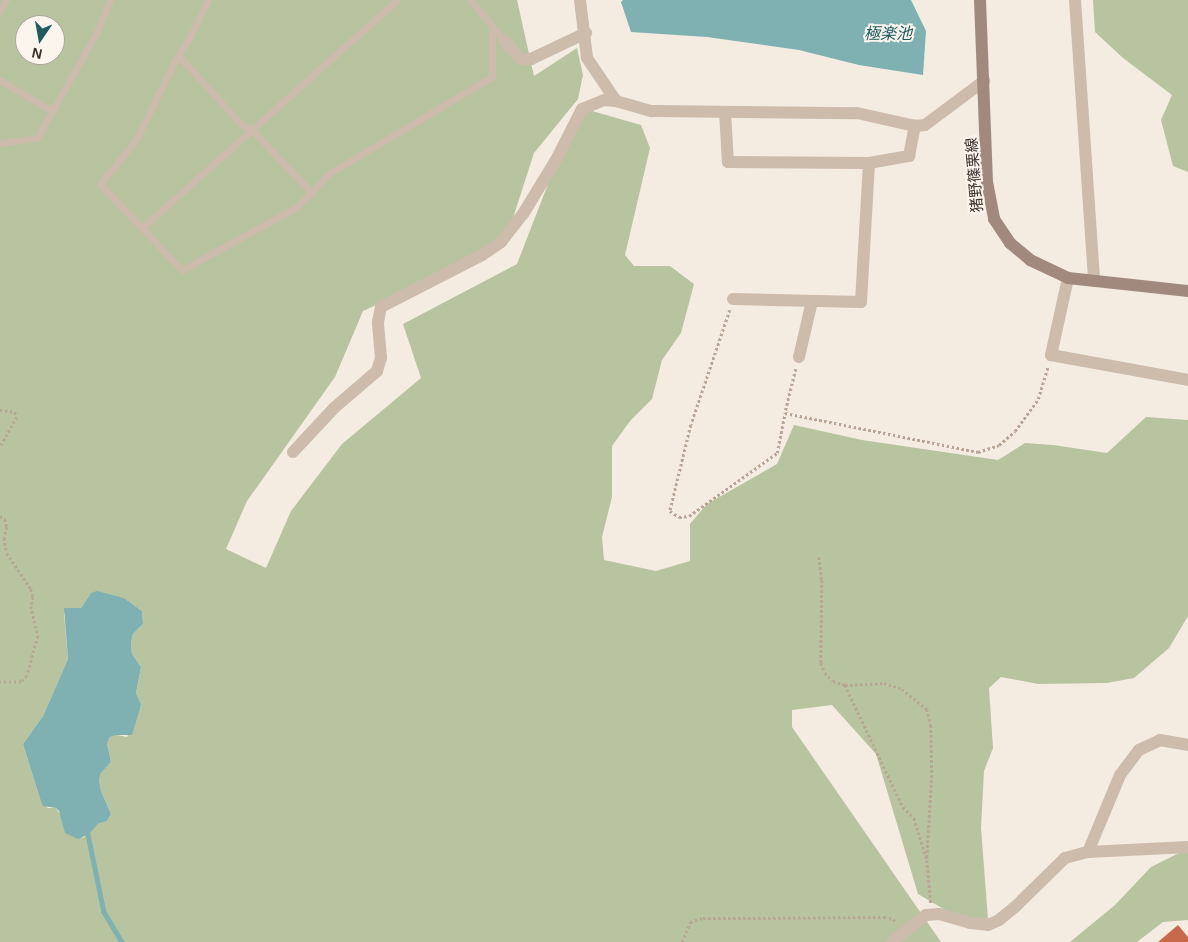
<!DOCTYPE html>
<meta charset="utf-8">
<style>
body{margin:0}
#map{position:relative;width:1188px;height:942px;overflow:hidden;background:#f4ebe1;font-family:Arial,"Noto Sans JP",sans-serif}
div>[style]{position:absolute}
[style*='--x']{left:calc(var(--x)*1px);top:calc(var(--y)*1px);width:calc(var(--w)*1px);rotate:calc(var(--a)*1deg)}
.green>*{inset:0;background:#b8c4a0}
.water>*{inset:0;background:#7fb0b2}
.stream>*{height:4.5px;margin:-2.25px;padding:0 2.25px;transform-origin:2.25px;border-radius:2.25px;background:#7fb0b2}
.building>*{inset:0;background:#c8694b}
.path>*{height:2.5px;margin-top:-1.25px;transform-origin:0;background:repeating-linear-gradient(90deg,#b9a596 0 2.5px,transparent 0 5px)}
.service>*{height:7px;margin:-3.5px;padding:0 3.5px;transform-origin:3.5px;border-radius:3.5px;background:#cdbbac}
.minor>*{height:12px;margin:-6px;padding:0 6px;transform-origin:6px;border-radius:6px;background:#cdbbac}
.secondary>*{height:12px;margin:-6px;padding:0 6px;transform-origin:6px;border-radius:6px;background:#a18a7d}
span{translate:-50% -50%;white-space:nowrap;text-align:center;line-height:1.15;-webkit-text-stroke:4px #fbf5ee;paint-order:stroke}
.street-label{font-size:15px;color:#3b302b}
.water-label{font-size:16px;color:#1f5a5e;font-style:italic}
.north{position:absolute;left:15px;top:15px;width:50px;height:50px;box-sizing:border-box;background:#fbf5ee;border:1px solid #aea6a0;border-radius:50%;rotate:192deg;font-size:14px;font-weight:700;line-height:20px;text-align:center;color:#3b302b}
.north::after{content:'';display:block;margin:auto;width:18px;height:22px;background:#1f5a5e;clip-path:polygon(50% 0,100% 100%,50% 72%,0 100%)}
</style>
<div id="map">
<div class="green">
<i style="clip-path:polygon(evenodd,0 0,517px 0,534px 76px,577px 48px,583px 75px,578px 99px,534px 153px,504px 246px,363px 311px,335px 377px,247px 501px,226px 549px,266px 568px,291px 511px,342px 444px,421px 378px,403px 324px,517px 264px,574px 117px,585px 109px,641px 125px,650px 148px,625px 255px,634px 266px,670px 266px,694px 284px,681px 333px,662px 360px,652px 399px,630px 421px,612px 446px,612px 497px,602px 537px,604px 560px,656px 571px,690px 561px,690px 524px,707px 504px,777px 464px,794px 425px,862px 440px,998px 460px,1025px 443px,1053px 445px,1107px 453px,1146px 417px,1188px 420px,1188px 616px,1169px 648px,1134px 678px,1107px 683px,1038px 684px,1001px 677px,989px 688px,993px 748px,984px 771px,981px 828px,988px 919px,968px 918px,952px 914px,918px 894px,876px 754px,832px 705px,792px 710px,792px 727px,941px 942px,0 942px,0 0,25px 25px,55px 25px,55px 55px,25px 55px,25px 25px,0 0,91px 593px,124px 598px,142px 611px,143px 624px,133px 634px,131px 643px,132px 654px,141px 667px,136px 693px,141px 706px,127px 737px,117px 735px,110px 737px,107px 743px,111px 762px,101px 773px,99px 780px,101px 791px,111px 814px,107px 821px,98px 824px,83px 838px,61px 816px,56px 808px,48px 808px,41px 802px,23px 744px,43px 716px,68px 659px,64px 614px,67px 608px,81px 608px,91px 593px)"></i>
<i style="clip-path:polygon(1093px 0,1188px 0,1188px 172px,1173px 166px,1161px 120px,1172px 95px,1123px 58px,1095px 32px)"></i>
<i style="clip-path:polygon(1188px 852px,1188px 920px,1163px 922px,1137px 942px,1070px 942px,1115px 905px,1151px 867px,1179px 853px)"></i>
</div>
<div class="water">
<i style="clip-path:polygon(623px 0,911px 0,926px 31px,923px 75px,859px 65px,799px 50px,707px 37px,631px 32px,621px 2px)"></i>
<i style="clip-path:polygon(97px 591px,124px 598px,142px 611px,143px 624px,133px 634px,131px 643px,132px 654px,141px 667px,136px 693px,141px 705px,132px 735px,117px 735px,110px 737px,107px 743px,111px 762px,101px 773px,99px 780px,101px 791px,111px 814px,107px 821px,98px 824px,89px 834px,78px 839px,65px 833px,59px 811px,56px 808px,43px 806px,41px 802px,23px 744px,43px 716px,68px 659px,64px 608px,81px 608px,91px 593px)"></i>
</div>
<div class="stream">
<i style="--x:87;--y:830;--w:84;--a:78.3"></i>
<i style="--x:104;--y:912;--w:35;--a:59"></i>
</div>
<div class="building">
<i style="clip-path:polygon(1178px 925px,1188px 937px,1188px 942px,1158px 942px)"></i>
</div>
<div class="path">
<i style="--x:730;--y:310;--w:121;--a:108.7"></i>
<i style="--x:691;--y:425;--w:89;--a:103.7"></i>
<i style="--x:670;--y:511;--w:11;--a:34"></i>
<i style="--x:679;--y:517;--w:10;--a:-6"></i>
<i style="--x:689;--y:516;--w:108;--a:-35.6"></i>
<i style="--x:777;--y:453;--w:41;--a:-78.7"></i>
<i style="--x:796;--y:369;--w:45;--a:104"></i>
<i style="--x:785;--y:413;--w:197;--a:11.4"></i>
<i style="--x:978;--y:452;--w:22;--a:-18"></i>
<i style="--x:999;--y:445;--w:21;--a:-41"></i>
<i style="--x:1015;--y:431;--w:39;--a:-54"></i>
<i style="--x:1038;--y:399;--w:34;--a:-73"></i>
<i style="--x:0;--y:410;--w:15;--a:8"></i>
<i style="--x:15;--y:412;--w:5;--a:68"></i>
<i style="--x:17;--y:417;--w:35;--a:119"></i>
<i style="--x:0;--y:516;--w:6;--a:31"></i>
<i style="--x:5;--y:519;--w:8;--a:76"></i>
<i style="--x:7;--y:527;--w:11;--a:105"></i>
<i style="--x:4;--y:538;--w:15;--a:79"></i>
<i style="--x:7;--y:553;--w:43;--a:56.3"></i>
<i style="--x:31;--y:589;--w:8;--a:76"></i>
<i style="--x:33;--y:597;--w:9;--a:103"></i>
<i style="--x:31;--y:606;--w:31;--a:77"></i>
<i style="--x:38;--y:636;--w:41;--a:105.4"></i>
<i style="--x:27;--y:676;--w:8;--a:135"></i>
<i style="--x:21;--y:682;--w:21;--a:180"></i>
<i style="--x:819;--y:557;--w:23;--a:83"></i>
<i style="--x:822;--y:580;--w:83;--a:90.7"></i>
<i style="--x:821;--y:663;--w:11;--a:68"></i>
<i style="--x:825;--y:673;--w:11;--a:45"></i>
<i style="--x:833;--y:681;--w:13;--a:18"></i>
<i style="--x:845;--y:685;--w:39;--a:-3"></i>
<i style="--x:884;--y:683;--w:19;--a:18"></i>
<i style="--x:902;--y:689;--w:32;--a:39"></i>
<i style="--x:927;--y:709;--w:16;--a:76"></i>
<i style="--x:931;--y:725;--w:50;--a:88.9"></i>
<i style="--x:932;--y:775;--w:85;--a:93.4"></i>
<i style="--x:845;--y:685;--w:135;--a:64.6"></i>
<i style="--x:903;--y:807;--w:16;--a:45"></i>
<i style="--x:914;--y:818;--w:44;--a:72.8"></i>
<i style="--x:927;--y:860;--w:43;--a:84.7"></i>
<i style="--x:682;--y:942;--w:22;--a:-68"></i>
<i style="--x:690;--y:922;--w:14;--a:-17"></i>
<i style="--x:703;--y:918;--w:181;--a:-0.3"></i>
<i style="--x:884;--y:917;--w:10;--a:11"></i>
<i style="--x:894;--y:919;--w:5;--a:68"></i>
</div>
<div class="service">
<i style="--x:208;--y:0;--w:39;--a:116"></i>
<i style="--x:191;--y:35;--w:24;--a:123"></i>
<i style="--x:178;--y:55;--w:95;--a:116.3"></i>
<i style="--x:136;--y:140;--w:57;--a:129.3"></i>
<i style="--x:100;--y:184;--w:119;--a:46.4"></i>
<i style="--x:182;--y:270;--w:131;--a:-28.7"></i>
<i style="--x:297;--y:207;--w:47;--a:-45.9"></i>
<i style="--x:330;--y:173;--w:188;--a:-30.7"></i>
<i style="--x:492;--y:77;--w:51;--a:-90"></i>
<i style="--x:470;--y:0;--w:54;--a:49.5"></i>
<i style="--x:0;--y:11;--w:13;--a:-61"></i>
<i style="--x:178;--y:55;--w:93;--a:47.6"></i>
<i style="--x:241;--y:124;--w:13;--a:29"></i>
<i style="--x:252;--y:130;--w:87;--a:46.4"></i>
<i style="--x:0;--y:80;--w:61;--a:30.8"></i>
<i style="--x:0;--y:143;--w:37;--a:-8"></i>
<i style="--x:37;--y:138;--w:122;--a:-60.5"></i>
<i style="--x:97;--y:32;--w:35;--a:-68"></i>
<i style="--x:142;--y:228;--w:342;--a:-41.8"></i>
</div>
<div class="minor">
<i style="--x:580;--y:0;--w:58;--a:83.1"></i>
<i style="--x:587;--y:58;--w:52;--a:56"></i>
<i style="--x:1075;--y:0;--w:282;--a:86.1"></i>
<i style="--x:505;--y:41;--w:23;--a:50"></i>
<i style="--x:520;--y:59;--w:11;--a:0"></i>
<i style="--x:531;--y:59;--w:61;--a:-25.3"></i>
<i style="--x:725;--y:112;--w:50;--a:86.6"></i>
<i style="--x:728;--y:162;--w:141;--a:0.4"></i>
<i style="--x:869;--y:163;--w:41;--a:-9.9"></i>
<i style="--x:909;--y:156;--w:31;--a:-79"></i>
<i style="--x:1068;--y:278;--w:79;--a:102.4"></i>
<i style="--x:1051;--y:355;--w:139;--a:10.3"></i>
<i style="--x:733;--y:299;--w:128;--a:1.3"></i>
<i style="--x:861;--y:302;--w:139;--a:-86.7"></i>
<i style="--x:799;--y:357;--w:57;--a:-76.9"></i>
<i style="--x:293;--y:452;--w:60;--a:-47"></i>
<i style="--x:334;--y:408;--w:57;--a:-40.7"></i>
<i style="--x:377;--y:371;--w:14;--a:-73"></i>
<i style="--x:381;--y:358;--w:36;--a:-95"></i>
<i style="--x:378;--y:322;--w:15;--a:-79"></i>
<i style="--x:381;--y:307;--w:114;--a:-27.2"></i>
<i style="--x:482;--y:255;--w:23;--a:-34"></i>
<i style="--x:501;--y:242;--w:36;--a:-52"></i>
<i style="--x:523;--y:214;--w:63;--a:-58.6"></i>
<i style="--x:556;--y:160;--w:57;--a:-63"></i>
<i style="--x:582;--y:109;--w:24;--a:-22"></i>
<i style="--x:604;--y:100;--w:12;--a:5"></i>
<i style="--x:616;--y:101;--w:37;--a:16"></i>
<i style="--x:652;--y:111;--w:205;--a:0.6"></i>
<i style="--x:857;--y:113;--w:59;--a:12.6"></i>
<i style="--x:915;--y:126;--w:10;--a:-6"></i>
<i style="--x:925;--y:125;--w:74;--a:-36.7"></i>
<i style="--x:1088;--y:852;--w:83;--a:-67.4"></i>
<i style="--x:1120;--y:775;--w:31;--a:-53"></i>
<i style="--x:1139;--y:750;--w:23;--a:-25"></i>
<i style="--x:1160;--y:740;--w:28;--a:10"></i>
<i style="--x:892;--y:942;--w:43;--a:-38.5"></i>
<i style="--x:926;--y:915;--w:13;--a:-4"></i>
<i style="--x:939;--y:914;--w:32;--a:16"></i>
<i style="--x:970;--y:923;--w:18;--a:6"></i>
<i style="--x:988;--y:925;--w:12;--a:-24"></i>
<i style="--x:999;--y:920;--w:21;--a:-39"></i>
<i style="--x:1015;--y:907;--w:70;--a:-44.4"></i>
<i style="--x:1065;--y:858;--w:24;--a:-15"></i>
<i style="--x:1088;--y:852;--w:100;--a:-2.9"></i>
</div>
<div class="secondary">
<i style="--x:980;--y:0;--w:182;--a:87.8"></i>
<i style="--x:987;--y:182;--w:38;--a:79"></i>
<i style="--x:994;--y:219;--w:29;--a:56"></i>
<i style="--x:1010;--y:243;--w:26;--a:40"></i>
<i style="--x:1030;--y:260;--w:42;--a:25.3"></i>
<i style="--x:1068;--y:278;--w:121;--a:6.2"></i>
</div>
<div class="street-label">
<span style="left:974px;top:175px;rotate:-95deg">猪野篠栗線</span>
</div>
<div class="water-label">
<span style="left:888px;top:34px">極楽池</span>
</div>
<div class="north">N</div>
</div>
